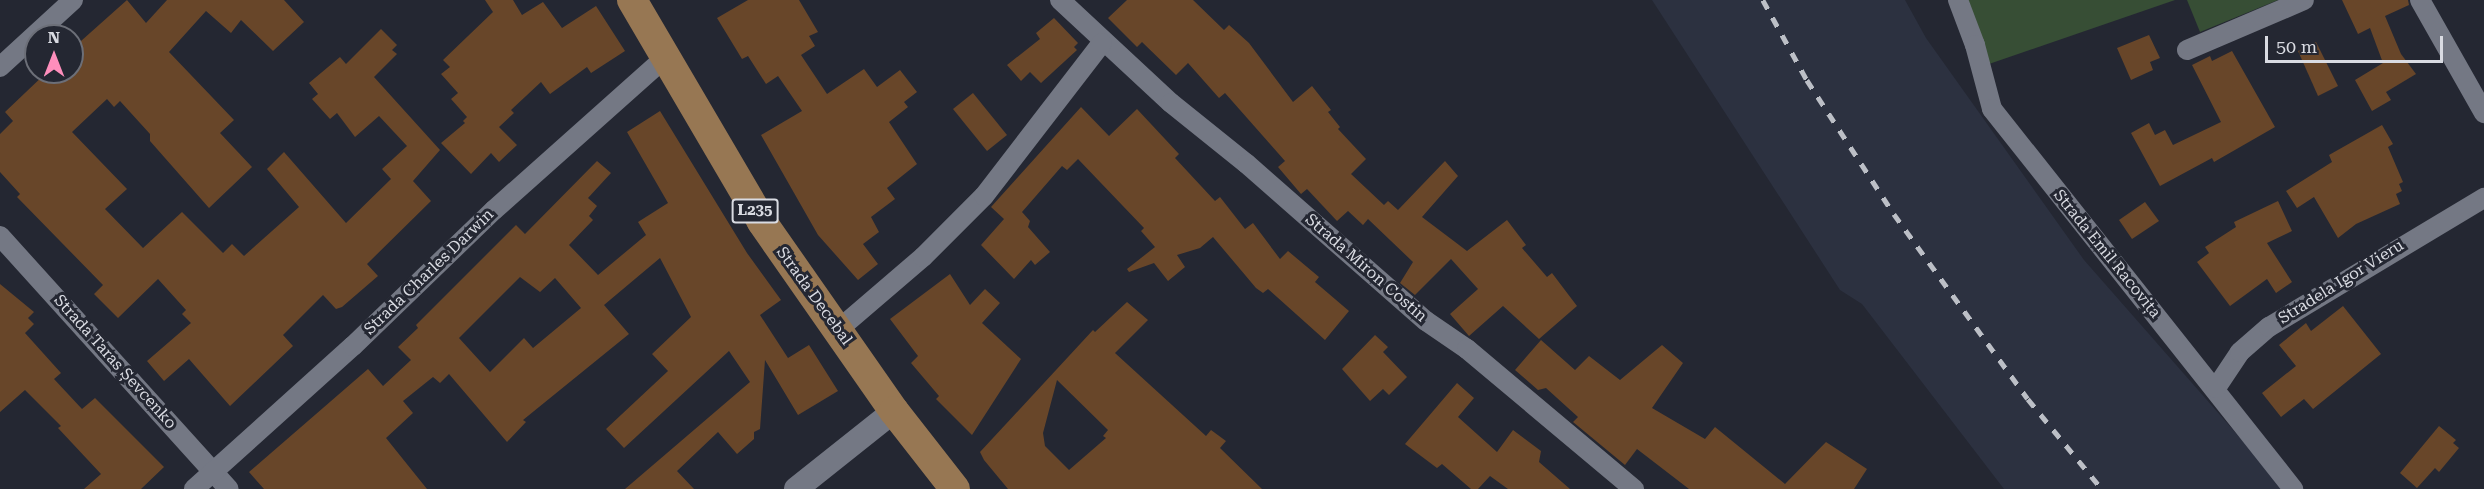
<!DOCTYPE html>
<meta charset="utf-8">
<style>
body{margin:0}
#map{position:relative;width:2484px;height:489px;overflow:hidden;background:#242732;font-family:"Roboto Serif",serif}
div>[style]{position:absolute}
[style*='--x']{left:calc(var(--x)*1px);top:calc(var(--y)*1px);width:calc(var(--w)*1px);rotate:calc(var(--a)*1deg)}
.built>*{inset:0;background:#2c3140}
.green>*{inset:0;background:#374e35}
.building>*{inset:0;background:#684629}
.minor>*{height:20px;margin:-10px;padding:0 10px;transform-origin:10px;border-radius:10px;background:#747884}
.tertiary>*{height:24px;margin:-12px;padding:0 12px;transform-origin:12px;border-radius:12px;background:#747884}
.primary>*{height:30px;margin:-15px;padding:0 15px;transform-origin:15px;border-radius:15px;background:#977753}
.rail>*{height:4.5px;margin-top:-2.25px;transform-origin:0;background:repeating-linear-gradient(90deg,#bcbfc6 0 10px,transparent 0 20px)}
span{translate:-50% -50%;white-space:nowrap;text-align:center;line-height:1.15;-webkit-text-stroke:6px #242732;paint-order:stroke}
.shield-label span{padding:2px 4px;background:#242732;border:2px solid;border-radius:4px;-webkit-text-stroke-width:0}
.shield-label{font-size:15px;color:#d9dbe2;font-weight:700}
.street-label{font-size:16px;color:#d9dbe2}
.north{position:absolute;left:24px;top:24px;width:60px;height:60px;box-sizing:border-box;background:#242732;border:2px solid #6c6f78;border-radius:50%;rotate:0deg;font-size:16px;font-weight:700;line-height:24px;text-align:center;color:#d9dbe2}
.north::after{content:'';display:block;margin:auto;width:21px;height:27px;background:#fe8ebc;clip-path:polygon(50% 0,100% 100%,50% 72%,0 100%)}
.scale{position:absolute;left:2265px;top:36px;width:178px;height:27px;box-sizing:border-box;border:3px solid #d9dbe2;border-top:0;padding-left:8px;font-size:18px;line-height:21px;white-space:nowrap;color:#d9dbe2;-webkit-text-stroke:4px #242732;paint-order:stroke}
</style>
<div id="map">
<div class="built">
<i style="clip-path:polygon(1652px 0,1905px 0,1926px 38px,2084px 260px,2285px 489px,2004px 489px,1862px 304px,1840px 290px)"></i>
</div>
<div class="green">
<i style="clip-path:polygon(1964px 0,2175px 0,1989px 64px)"></i>
<i style="clip-path:polygon(2187px 0,2278px 0,2200px 32px)"></i>
</div>
<div class="building">
<i style="clip-path:polygon(127px 0,146px 23px,167px 0,284px 0,304px 22px,273px 51px,241px 20px,231px 33px,206px 11px,169px 52px,234px 120px,220px 133px,252px 167px,209px 208px,150px 141px,150px 134px,120px 101px,114px 107px,107px 99px,72px 132px,127px 189px,105px 209px,143px 248px,182px 212px,223px 253px,232px 244px,244px 256px,299px 207px,267px 169px,284px 152px,346px 223px,391px 179px,382px 169px,407px 146px,379px 116px,355px 137px,337px 113px,330px 119px,312px 99px,318px 94px,309px 83px,340px 57px,346px 64px,381px 29px,397px 45px,392px 50px,397px 54px,374px 77px,440px 150px,413px 181px,431px 201px,367px 264px,378px 276px,342px 307px,336px 309px,323px 295px,283px 335px,293px 346px,230px 406px,189px 359px,164px 381px,147px 361px,191px 323px,182px 314px,186px 310px,158px 279px,118px 318px,94px 294px,103px 285px,17px 197px,20px 194px,0 172px,0 134px,13px 121px,5px 112px,47px 72px,72px 72px,72px 49px)"></i>
<i style="clip-path:polygon(485px 0,513px 0,522px 15px,543px 2px,562px 28px,596px 6px,625px 51px,591px 73px,587px 67px,550px 94px,541px 82px,511px 110px,514px 113px,499px 127px,517px 145px,499px 162px,491px 153px,471px 174px,441px 143px,465px 123px,463px 121px,467px 117px,451px 99px,458px 93px,441px 74px,450px 67px,443px 60px,493px 12px)"></i>
<i style="clip-path:polygon(748px 0,799px 0,818px 32px,809px 36px,815px 46px,801px 55px,827px 94px,864px 69px,877px 87px,900px 70px,917px 92px,904px 102px,908px 107px,889px 122px,917px 164px,887px 188px,895px 199px,871px 217px,879px 232px,863px 244px,878px 264px,858px 280px,818px 235px,761px 135px,802px 111px,778px 76px,766px 84px,748px 56px,742px 59px,717px 18px)"></i>
<i style="clip-path:polygon(1127px 0,1193px 0,1224px 30px,1229px 25px,1249px 43px,1293px 102px,1312px 86px,1331px 110px,1328px 112px,1340px 127px,1338px 129px,1366px 159px,1351px 174px,1384px 205px,1388px 201px,1398px 210px,1445px 161px,1458px 176px,1422px 217px,1467px 251px,1507px 220px,1526px 245px,1522px 248px,1547px 277px,1552px 273px,1577px 306px,1539px 339px,1503px 306px,1469px 336px,1450px 314px,1478px 289px,1451px 259px,1415px 295px,1400px 283px,1413px 262px,1368px 219px,1363px 225px,1348px 211px,1337px 221px,1307px 189px,1301px 194px,1278px 167px,1285px 161px,1225px 93px,1219px 98px,1188px 63px,1176px 75px,1142px 42px,1137px 47px,1108px 18px)"></i>
<i style="clip-path:polygon(2342px 0,2408px 0,2409px 5px,2385px 16px,2401px 54px,2416px 74px,2386px 92px,2391px 100px,2372px 111px,2355px 80px,2383px 63px,2370px 28px,2358px 34px)"></i>
<i style="clip-path:polygon(1054px 18px,1078px 43px,1074px 47px,1077px 50px,1041px 83px,1030px 72px,1021px 81px,1007px 65px,1040px 39px,1036px 33px)"></i>
<i style="clip-path:polygon(2149px 35px,2160px 58px,2150px 62px,2153px 70px,2131px 80px,2117px 48px)"></i>
<i style="clip-path:polygon(2316px 42px,2338px 86px,2318px 96px,2298px 51px)"></i>
<i style="clip-path:polygon(2232px 51px,2275px 127px,2214px 162px,2212px 158px,2160px 186px,2131px 133px,2149px 123px,2155px 135px,2165px 130px,2173px 145px,2221px 122px,2192px 65px,2210px 56px,2212px 61px)"></i>
<i style="clip-path:polygon(973px 93px,1007px 135px,987px 151px,953px 109px)"></i>
<i style="clip-path:polygon(1081px 107px,1109px 136px,1137px 109px,1179px 154px,1175px 158px,1215px 201px,1220px 197px,1245px 229px,1253px 223px,1280px 259px,1288px 251px,1319px 277px,1315px 282px,1349px 311px,1325px 340px,1268px 289px,1263px 293px,1256px 288px,1213px 237px,1200px 248px,1177px 255px,1185px 267px,1168px 281px,1154px 263px,1129px 272px,1127px 269px,1155px 247px,1141px 231px,1144px 228px,1078px 159px,1067px 170px,1062px 166px,1022px 212px,1030px 221px,1028px 227px,1050px 252px,1035px 265px,1031px 260px,1014px 279px,981px 245px,1004px 219px,991px 207px)"></i>
<i style="clip-path:polygon(evenodd,660px 111px,747px 253px,781px 300px,760px 315px,788px 358px,809px 345px,838px 391px,798px 415px,765px 360px,760px 429px,754px 432px,754px 439px,737px 454px,718px 432px,677px 471px,694px 489px,625px 489px,750px 382px,729px 351px,624px 448px,606px 429px,668px 371px,652px 354px,691px 317px,660px 258px,604px 305px,629px 334px,523px 420px,526px 422px,507px 442px,449px 374px,440px 383px,433px 377px,403px 401px,413px 413px,386px 438px,427px 489px,264px 489px,249px 472px,368px 369px,383px 386px,411px 360px,398px 347px,418px 328px,416px 325px,516px 225px,525px 234px,597px 161px,611px 173px,588px 198px,597px 206px,589px 216px,593px 220px,569px 245px,598px 275px,646px 235px,638px 222px,668px 203px,627px 132px,660px 111px,520px 277px,540px 292px,555px 278px,581px 308px,533px 348px,524px 338px,490px 372px,459px 338px,520px 277px)"></i>
<i style="clip-path:polygon(2382px 125px,2393px 144px,2388px 147px,2403px 182px,2399px 184px,2402px 191px,2396px 194px,2400px 204px,2356px 224px,2338px 238px,2314px 197px,2297px 208px,2286px 191px,2332px 162px,2329px 155px)"></i>
<i style="clip-path:polygon(2278px 201px,2292px 231px,2267px 243px,2292px 282px,2276px 293px,2267px 279px,2230px 306px,2197px 262px,2209px 253px,2205px 247px,2236px 227px,2234px 222px)"></i>
<i style="clip-path:polygon(2145px 202px,2159px 221px,2132px 239px,2119px 220px)"></i>
<i style="clip-path:polygon(950px 274px,970px 305px,985px 289px,1000px 303px,982px 323px,1021px 359px,972px 435px,936px 399px,939px 396px,911px 363px,918px 356px,890px 319px)"></i>
<i style="clip-path:polygon(0 284px,34px 312px,28px 318px,34px 324px,25px 333px,61px 373px,54px 379px,82px 409px,95px 398px,164px 467px,141px 489px,84px 489px,101px 474px,58px 428px,61px 426px,25px 390px,0 412px)"></i>
<i style="clip-path:polygon(evenodd,1127px 302px,1148px 320px,1115px 353px,1206px 436px,1211px 430px,1226px 441px,1220px 448px,1262px 489px,1008px 489px,984px 460px,980px 452px,1093px 330px,1095px 332px,1127px 302px,1057px 380px,1108px 430px,1103px 436px,1106px 438px,1069px 470px,1045px 446px,1043px 433px,1057px 380px)"></i>
<i style="clip-path:polygon(2343px 306px,2381px 354px,2313px 409px,2304px 399px,2281px 417px,2262px 393px,2296px 366px,2279px 345px,2306px 323px,2311px 331px)"></i>
<i style="clip-path:polygon(1375px 335px,1388px 347px,1383px 352px,1407px 377px,1389px 395px,1383px 389px,1370px 401px,1342px 369px)"></i>
<i style="clip-path:polygon(1541px 340px,1575px 370px,1589px 356px,1620px 380px,1662px 345px,1683px 363px,1652px 408px,1705px 439px,1715px 427px,1785px 484px,1826px 442px,1867px 469px,1854px 489px,1689px 489px,1637px 449px,1625px 465px,1573px 422px,1578px 417px,1546px 388px,1538px 390px,1515px 370px)"></i>
<i style="clip-path:polygon(1457px 383px,1474px 398px,1458px 417px,1497px 452px,1513px 430px,1541px 451px,1539px 462px,1570px 489px,1508px 489px,1490px 476px,1478px 489px,1471px 489px,1442px 464px,1437px 468px,1405px 444px)"></i>
<i style="clip-path:polygon(2439px 426px,2456px 440px,2453px 443px,2459px 448px,2439px 472px,2435px 468px,2417px 488px,2400px 473px)"></i>
</div>
<div class="minor">
<i style="--x:1060;--y:0;--w:151;--a:42.9"></i>
<i style="--x:1171;--y:103;--w:97;--a:38.8"></i>
<i style="--x:1247;--y:164;--w:238;--a:41.3"></i>
<i style="--x:1426;--y:321;--w:50;--a:34.3"></i>
<i style="--x:1467;--y:349;--w:218;--a:40"></i>
<i style="--x:1958;--y:0;--w:48;--a:69.3"></i>
<i style="--x:1975;--y:45;--w:66;--a:75.1"></i>
<i style="--x:1992;--y:109;--w:485;--a:51.6"></i>
<i style="--x:2420;--y:0;--w:130;--a:60.5"></i>
<i style="--x:2187;--y:50;--w:127;--a:-23.1"></i>
<i style="--x:0;--y:67;--w:99;--a:-42.5"></i>
<i style="--x:0;--y:236;--w:341;--a:47.9"></i>
<i style="--x:839;--y:329;--w:111;--a:-40.6"></i>
<i style="--x:923;--y:257;--w:86;--a:-45"></i>
<i style="--x:984;--y:196;--w:193;--a:-52.4"></i>
<i style="--x:2216;--y:388;--w:43;--a:-56.3"></i>
<i style="--x:2240;--y:352;--w:38;--a:-41"></i>
<i style="--x:2269;--y:327;--w:251;--a:-31"></i>
<i style="--x:194;--y:489;--w:214;--a:-42"></i>
<i style="--x:353;--y:346;--w:196;--a:-44"></i>
<i style="--x:494;--y:210;--w:230;--a:-41.7"></i>
</div>
<div class="tertiary">
<i style="--x:796;--y:489;--w:125;--a:-38.5"></i>
</div>
<div class="primary">
<i style="--x:632;--y:0;--w:257;--a:59.6"></i>
<i style="--x:762;--y:222;--w:231;--a:55.1"></i>
<i style="--x:894;--y:411;--w:99;--a:52"></i>
</div>
<div class="rail">
<i style="--x:1763;--y:0;--w:91;--a:61.2"></i>
<i style="--x:1807;--y:80;--w:160;--a:57"></i>
<i style="--x:1894;--y:214;--w:228;--a:54.1"></i>
<i style="--x:2028;--y:399;--w:117;--a:50.6"></i>
</div>
<div class="shield-label">
<span style="left:755px;top:211px">L235</span>
</div>
<div class="street-label">
<span style="left:2107px;top:254px;rotate:51deg">Strada Emil Racovița</span>
<span style="left:1366px;top:268px;rotate:41deg">Strada Miron Costin</span>
<span style="left:429px;top:272px;rotate:-44deg">Strada Charles Darwin</span>
<span style="left:2341px;top:282px;rotate:-32deg">Stradela Igor Vieru</span>
<span style="left:814px;top:296px;rotate:54deg">Strada Decebal</span>
<span style="left:115px;top:362px;rotate:48deg">Strada Taras Șevcenko</span>
</div>
<div class="north">N</div>
<div class="scale">50 m</div>
</div>
